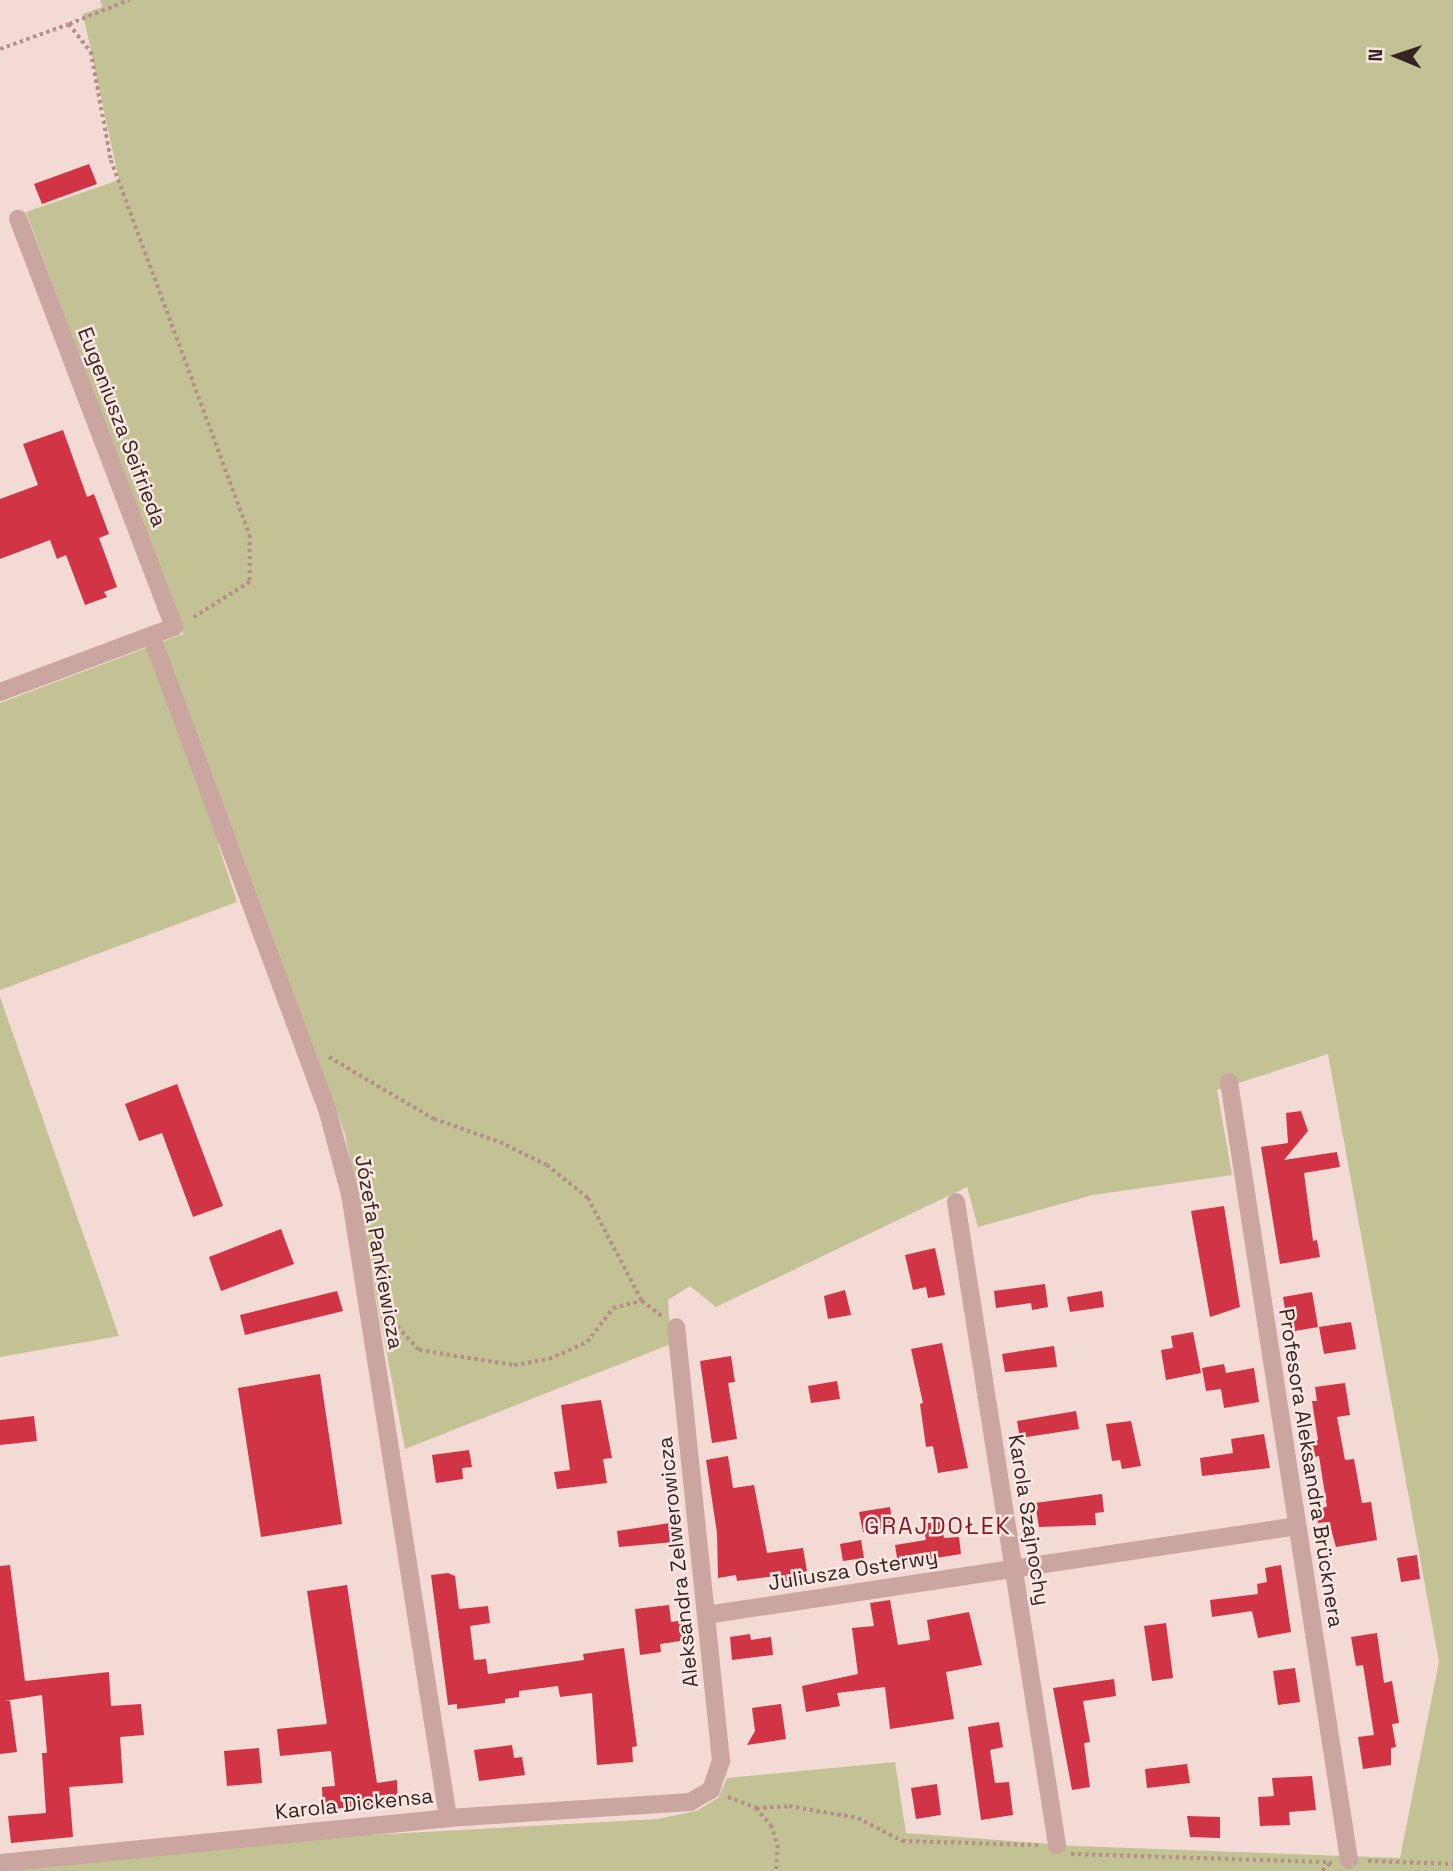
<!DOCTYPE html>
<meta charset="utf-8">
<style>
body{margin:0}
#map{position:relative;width:1453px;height:1871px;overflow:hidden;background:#f3dad5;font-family:"Space Grotesk",sans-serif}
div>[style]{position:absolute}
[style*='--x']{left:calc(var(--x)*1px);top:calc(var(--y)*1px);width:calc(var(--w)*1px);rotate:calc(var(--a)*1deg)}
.green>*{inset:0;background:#c2c294}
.building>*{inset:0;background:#d13444}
.path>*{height:3.5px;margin-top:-1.75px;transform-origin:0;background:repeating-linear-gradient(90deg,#b78e8a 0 3.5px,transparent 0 7px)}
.minor>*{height:18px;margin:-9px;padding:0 9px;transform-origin:9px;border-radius:9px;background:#cba5a0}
span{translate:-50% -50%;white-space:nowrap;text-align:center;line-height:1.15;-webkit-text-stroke:5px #fae6e1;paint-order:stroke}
.street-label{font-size:21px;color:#342424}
.neighbourhood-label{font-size:23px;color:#8a1622;letter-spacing:2px}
.north{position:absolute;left:1362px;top:21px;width:70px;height:70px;-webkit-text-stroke:5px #fae6e1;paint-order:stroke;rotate:272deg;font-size:19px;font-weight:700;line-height:28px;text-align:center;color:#342424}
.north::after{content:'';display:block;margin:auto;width:24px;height:32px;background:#342424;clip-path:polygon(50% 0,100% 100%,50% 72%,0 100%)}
</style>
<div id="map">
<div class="green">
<i style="clip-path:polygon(100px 0,1453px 0,1453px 1871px,0 1871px,370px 1835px,658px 1819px,696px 1811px,718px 1798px,727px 1778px,895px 1762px,906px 1833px,1076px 1846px,1400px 1858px,1439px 1662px,1328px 1054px,1217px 1090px,1232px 1175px,1093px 1195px,978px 1227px,967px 1187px,716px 1307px,690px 1286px,668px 1300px,671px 1344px,405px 1449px,345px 1134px,236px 838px,218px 844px,237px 902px,0 990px,0 703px,183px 634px,26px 212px,119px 180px,83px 14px,102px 7px)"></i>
<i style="clip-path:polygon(0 997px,119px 1336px,0 1357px)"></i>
</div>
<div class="building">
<i style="clip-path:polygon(89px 164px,97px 184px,42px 204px,34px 184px)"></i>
<i style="clip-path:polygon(63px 430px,87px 497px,94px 494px,109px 534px,99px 538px,117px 587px,104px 592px,107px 597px,85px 605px,66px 555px,57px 559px,50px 540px,0 559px,0 499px,38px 485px,23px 444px)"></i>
<i style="clip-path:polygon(177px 1084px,223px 1206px,193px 1217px,162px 1133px,139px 1141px,125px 1104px)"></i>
<i style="clip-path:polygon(1301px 1111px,1308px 1131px,1284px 1160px,1337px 1152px,1340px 1167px,1304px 1173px,1313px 1241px,1317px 1240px,1320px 1257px,1280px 1264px,1261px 1147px,1288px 1143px,1286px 1113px)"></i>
<i style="clip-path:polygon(1224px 1206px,1240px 1307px,1210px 1317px,1191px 1211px)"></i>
<i style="clip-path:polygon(281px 1229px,294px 1264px,221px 1291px,209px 1257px)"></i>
<i style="clip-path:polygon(935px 1248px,945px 1295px,928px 1298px,926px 1287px,913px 1290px,905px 1255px)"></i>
<i style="clip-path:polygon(1045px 1284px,1048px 1307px,1032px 1310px,1031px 1303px,996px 1308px,994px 1291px)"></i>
<i style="clip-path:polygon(845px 1290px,851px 1315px,828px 1319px,824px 1296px)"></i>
<i style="clip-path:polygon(337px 1291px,343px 1311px,245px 1335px,240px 1315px)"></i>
<i style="clip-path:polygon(1102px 1291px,1104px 1307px,1070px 1312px,1067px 1297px)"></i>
<i style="clip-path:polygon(1312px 1292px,1318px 1327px,1289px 1332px,1283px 1297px)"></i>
<i style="clip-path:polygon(1351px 1322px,1356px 1349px,1324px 1354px,1319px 1327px)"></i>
<i style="clip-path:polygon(1193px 1332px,1201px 1373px,1166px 1380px,1161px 1350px,1173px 1348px,1171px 1336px)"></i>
<i style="clip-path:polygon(942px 1343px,968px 1468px,938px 1473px,933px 1446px,926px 1447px,920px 1404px,923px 1403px,911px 1349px)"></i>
<i style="clip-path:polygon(1054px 1346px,1057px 1367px,1005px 1372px,1002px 1354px)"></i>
<i style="clip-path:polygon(731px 1356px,735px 1382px,728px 1383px,737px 1439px,712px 1443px,700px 1361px)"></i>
<i style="clip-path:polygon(1224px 1364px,1226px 1373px,1254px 1368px,1259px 1402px,1224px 1408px,1221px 1389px,1206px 1391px,1202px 1368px)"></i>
<i style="clip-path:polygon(320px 1374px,342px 1524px,261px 1537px,238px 1388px)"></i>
<i style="clip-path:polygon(837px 1381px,840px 1399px,811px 1403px,808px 1386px)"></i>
<i style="clip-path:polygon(1345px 1383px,1350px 1415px,1337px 1417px,1345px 1460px,1354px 1459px,1362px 1503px,1371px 1502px,1377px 1540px,1336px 1547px,1329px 1522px,1318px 1523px,1316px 1508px,1327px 1507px,1319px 1456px,1310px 1458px,1307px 1442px,1318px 1440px,1312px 1401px,1317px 1401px,1315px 1387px)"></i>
<i style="clip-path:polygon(601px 1400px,612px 1458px,603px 1459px,607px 1483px,557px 1489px,554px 1472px,570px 1470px,561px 1405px)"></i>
<i style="clip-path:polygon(1076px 1411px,1079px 1429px,1020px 1438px,1017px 1421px)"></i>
<i style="clip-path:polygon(34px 1416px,37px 1441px,0 1445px,0 1420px)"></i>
<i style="clip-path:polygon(1131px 1421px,1141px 1466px,1122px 1469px,1120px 1460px,1112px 1461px,1106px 1424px)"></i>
<i style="clip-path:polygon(1264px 1434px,1270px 1468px,1202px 1476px,1200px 1458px,1233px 1453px,1231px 1439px)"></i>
<i style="clip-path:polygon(469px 1450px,472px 1467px,462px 1468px,463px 1479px,436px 1483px,432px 1455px)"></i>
<i style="clip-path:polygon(728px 1456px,733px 1488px,754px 1485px,767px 1553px,803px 1548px,808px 1577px,777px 1583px,776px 1576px,737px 1581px,736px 1575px,718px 1578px,717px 1533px,706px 1460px)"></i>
<i style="clip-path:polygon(1102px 1494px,1104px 1512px,1095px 1513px,1096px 1525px,1039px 1527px,1035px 1503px)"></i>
<i style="clip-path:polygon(890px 1507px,893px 1527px,863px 1532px,859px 1512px)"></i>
<i style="clip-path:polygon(941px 1521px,944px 1538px,959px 1537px,961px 1554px,898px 1564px,895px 1545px,926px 1540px,923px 1524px)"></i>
<i style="clip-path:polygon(670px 1523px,674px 1542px,619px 1547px,617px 1531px)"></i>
<i style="clip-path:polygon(861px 1540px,864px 1558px,843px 1561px,840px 1544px)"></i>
<i style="clip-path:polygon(1417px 1555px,1420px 1579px,1401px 1582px,1397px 1558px)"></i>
<i style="clip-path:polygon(10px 1565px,25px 1681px,109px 1672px,111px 1706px,141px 1704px,144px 1735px,120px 1737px,123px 1783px,69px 1787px,73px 1837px,11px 1843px,8px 1816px,46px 1813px,42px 1753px,47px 1753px,42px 1695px,4px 1701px,10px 1701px,17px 1752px,0 1754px,0 1566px)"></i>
<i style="clip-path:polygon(1281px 1565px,1291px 1632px,1258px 1638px,1252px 1611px,1212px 1617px,1210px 1600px,1258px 1594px,1257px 1584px,1267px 1582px,1265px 1568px)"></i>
<i style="clip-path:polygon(448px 1573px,455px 1576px,459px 1609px,488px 1606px,490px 1623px,470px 1626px,474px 1660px,486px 1659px,488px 1674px,584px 1660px,583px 1654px,624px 1648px,637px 1746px,632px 1747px,633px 1762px,597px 1765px,592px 1693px,560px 1697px,558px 1686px,519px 1691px,519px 1697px,505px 1699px,505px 1703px,457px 1709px,457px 1704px,448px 1705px,431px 1575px)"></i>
<i style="clip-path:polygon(347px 1585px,377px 1783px,397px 1780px,398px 1803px,323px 1810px,322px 1787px,335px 1786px,331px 1751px,280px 1756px,277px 1729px,327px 1724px,307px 1591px)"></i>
<i style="clip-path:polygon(890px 1600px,898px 1645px,930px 1640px,927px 1620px,969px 1612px,982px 1665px,946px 1672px,954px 1719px,890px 1729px,885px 1687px,837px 1693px,840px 1706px,806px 1712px,802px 1686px,858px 1674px,852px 1628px,874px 1626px,870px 1603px)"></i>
<i style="clip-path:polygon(669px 1605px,671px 1622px,685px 1620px,687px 1640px,660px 1644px,661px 1652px,640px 1655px,635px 1609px)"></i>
<i style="clip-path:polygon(1166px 1623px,1173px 1678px,1152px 1681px,1144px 1626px)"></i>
<i style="clip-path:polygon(1377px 1633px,1384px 1683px,1392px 1681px,1399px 1723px,1392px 1724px,1396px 1747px,1391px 1748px,1391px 1765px,1363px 1769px,1358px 1737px,1374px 1735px,1363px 1665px,1356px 1666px,1351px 1637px)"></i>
<i style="clip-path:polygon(750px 1634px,751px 1640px,771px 1637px,773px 1655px,732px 1660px,730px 1637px)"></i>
<i style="clip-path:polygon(1295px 1668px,1300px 1702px,1278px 1705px,1273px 1671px)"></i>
<i style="clip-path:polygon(1114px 1679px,1116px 1696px,1083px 1701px,1090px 1742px,1084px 1743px,1090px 1787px,1072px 1790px,1053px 1688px)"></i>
<i style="clip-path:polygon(781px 1704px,786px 1739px,747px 1745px,755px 1731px,752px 1708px)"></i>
<i style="clip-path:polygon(999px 1722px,1003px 1747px,990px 1750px,995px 1783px,1009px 1782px,1013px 1815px,981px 1820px,968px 1727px)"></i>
<i style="clip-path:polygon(512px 1745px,514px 1758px,522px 1757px,525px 1775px,479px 1781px,474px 1750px)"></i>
<i style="clip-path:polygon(259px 1748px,262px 1783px,227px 1786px,224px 1751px)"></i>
<i style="clip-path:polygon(1187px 1764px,1190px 1783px,1147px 1788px,1145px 1769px)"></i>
<i style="clip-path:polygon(1312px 1776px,1316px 1810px,1289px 1812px,1290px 1825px,1260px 1826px,1258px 1797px,1274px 1796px,1272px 1778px)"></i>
<i style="clip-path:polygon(937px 1784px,941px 1815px,916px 1819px,911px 1788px)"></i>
<i style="clip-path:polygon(1187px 1816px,1220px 1817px,1220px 1838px,1190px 1837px)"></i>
</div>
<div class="path">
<i style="--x:69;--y:24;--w:65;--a:-21.8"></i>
<i style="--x:0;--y:49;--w:73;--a:-19.9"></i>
<i style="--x:69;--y:24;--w:36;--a:52"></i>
<i style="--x:91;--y:52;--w:110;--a:79.5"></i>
<i style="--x:111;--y:160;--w:400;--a:69.7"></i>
<i style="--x:250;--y:535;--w:47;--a:90"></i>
<i style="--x:250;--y:582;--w:69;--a:147.5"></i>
<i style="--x:329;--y:1057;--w:122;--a:30.6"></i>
<i style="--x:434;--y:1119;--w:70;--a:19.2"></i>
<i style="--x:500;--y:1142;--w:52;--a:26.1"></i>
<i style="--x:547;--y:1165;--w:53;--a:38.8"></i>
<i style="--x:588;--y:1198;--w:116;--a:62.3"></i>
<i style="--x:642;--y:1301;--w:26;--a:37"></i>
<i style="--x:388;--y:1316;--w:46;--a:47.6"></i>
<i style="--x:419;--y:1350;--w:96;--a:9"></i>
<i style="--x:514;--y:1365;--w:36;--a:-10"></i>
<i style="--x:549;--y:1359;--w:42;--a:-24.1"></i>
<i style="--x:587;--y:1342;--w:43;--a:-52.6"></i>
<i style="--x:613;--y:1308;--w:30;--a:-14"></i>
<i style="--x:728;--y:1797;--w:30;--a:21"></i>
<i style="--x:756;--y:1808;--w:23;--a:49"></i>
<i style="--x:771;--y:1825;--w:21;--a:71"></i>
<i style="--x:778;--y:1845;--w:26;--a:94"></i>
<i style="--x:756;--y:1808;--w:33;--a:-3"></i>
<i style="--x:789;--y:1806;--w:70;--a:9.9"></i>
<i style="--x:858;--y:1818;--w:50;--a:27.6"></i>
<i style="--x:902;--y:1841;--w:136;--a:1.7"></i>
<i style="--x:1071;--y:1854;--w:261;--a:1.8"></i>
<i style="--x:1368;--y:1861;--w:85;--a:2"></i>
<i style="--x:1322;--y:1871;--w:13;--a:-45"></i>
</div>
<div class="minor">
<i style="--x:152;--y:638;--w:502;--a:69.62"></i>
<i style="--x:327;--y:1109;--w:88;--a:74.9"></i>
<i style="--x:350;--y:1194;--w:632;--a:81.07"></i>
<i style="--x:0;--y:692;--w:186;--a:-20.5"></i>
<i style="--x:174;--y:627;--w:437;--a:-110.9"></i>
<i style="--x:1229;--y:1082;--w:787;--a:81.23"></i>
<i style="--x:956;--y:1202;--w:651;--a:81.07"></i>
<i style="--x:706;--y:1615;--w:598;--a:-8.56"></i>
<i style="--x:0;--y:1863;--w:450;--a:-5.7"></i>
<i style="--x:448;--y:1818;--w:243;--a:-3.8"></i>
<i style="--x:690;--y:1802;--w:24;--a:-30"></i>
<i style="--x:711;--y:1790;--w:31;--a:-71"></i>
<i style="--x:721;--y:1761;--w:436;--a:-95.9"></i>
</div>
<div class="street-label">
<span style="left:122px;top:427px;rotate:69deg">Eugeniusza Seifrieda</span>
<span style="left:379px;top:1252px;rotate:80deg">Józefa Pankiewicza</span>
<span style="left:1311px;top:1468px;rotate:81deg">Profesora Aleksandra Brücknera</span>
<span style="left:1029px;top:1520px;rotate:81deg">Karola Szajnochy</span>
<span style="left:678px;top:1562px;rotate:-96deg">Aleksandra Zelwerowicza</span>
<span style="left:853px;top:1570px;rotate:-9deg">Juliusza Osterwy</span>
<span style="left:354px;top:1804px;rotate:-6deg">Karola Dickensa</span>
</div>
<div class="neighbourhood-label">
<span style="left:938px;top:1526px">GRAJDOŁEK</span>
</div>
<div class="north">N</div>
</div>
